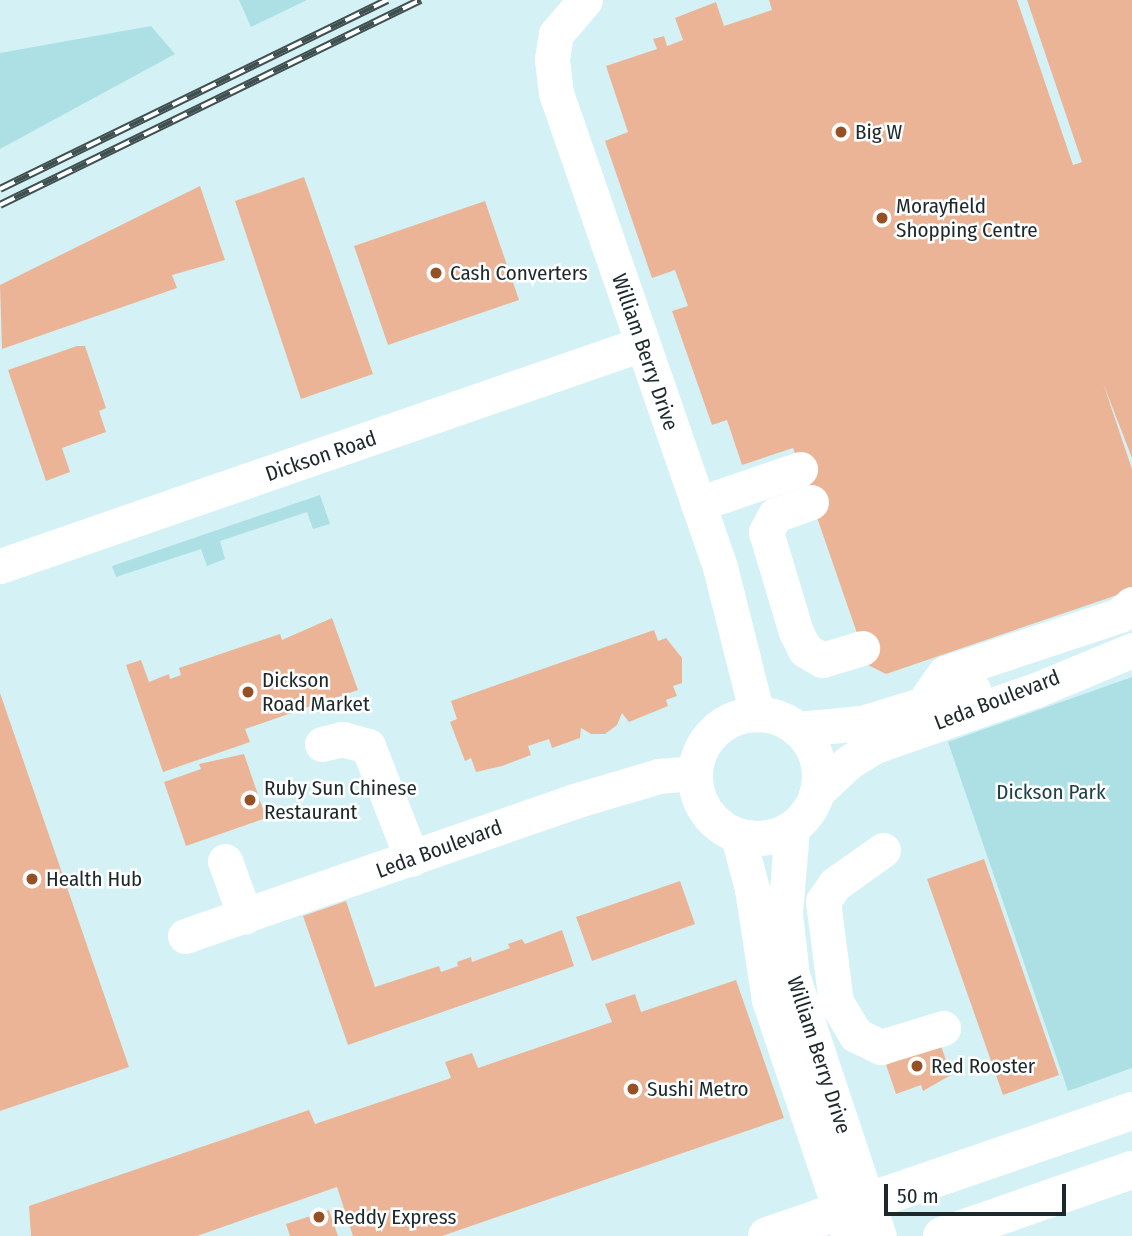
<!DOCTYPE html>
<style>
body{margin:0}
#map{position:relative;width:1132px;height:1236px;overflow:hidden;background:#d4f2f5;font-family:"Fira Sans Condensed",sans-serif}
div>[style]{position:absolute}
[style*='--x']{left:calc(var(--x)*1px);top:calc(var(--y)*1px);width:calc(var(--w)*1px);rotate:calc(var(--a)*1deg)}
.green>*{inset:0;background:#ace0e5}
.building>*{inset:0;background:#ecb496}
.minor>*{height:35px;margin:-17.5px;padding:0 17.5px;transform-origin:17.5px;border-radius:17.5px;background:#fff}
.minor>.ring{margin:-17.5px;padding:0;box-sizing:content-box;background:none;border:35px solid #fff;border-radius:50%}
.major>*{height:38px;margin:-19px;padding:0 19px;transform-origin:19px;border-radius:19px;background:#fff}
.rail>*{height:8px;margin-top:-4px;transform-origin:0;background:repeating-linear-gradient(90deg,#fff 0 16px,#404f50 0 32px);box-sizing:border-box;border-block:2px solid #404f50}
.dots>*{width:19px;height:19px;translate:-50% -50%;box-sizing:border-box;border:4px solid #fff;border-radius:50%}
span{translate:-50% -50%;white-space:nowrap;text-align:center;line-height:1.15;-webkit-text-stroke:5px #fff;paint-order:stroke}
.poi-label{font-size:21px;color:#1c2829}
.left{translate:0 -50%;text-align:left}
.street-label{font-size:21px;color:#1c2829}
.park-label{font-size:21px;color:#1d4246}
.scale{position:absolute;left:884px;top:1184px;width:182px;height:32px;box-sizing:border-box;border:4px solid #1c2829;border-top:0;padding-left:9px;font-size:21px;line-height:24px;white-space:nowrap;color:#1c2829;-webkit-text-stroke:5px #fff;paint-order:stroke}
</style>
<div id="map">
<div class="green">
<i style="clip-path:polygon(239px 0,307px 0,251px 27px)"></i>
<i style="clip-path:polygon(151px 26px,175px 54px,0 149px,0 53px)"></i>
<i style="clip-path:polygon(320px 495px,330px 524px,313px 529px,307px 512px,220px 541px,225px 559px,207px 566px,201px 549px,116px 577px,112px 566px)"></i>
<i style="clip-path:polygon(1132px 677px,1132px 1068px,1068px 1091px,948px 742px)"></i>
</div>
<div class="building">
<i style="clip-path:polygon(769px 0,1017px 0,1073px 165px,1082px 162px,1027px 0,1132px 0,1132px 458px,1103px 383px,1132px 469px,1132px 590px,886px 674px,868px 665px,793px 448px,742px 465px,727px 420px,712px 425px,672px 311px,688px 306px,675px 270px,652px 278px,605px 141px,628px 132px,606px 66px,657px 49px,653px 39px,664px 36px,667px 46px,683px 40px,675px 18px,716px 2px,724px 26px,772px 10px)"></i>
<i style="clip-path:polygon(304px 177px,373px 374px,301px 399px,235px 201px)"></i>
<i style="clip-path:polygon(200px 186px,225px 260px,172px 275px,177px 288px,2px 349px,0 285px)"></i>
<i style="clip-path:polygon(485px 201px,519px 300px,388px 345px,354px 246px)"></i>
<i style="clip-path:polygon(77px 346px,85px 346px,106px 408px,99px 411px,106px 432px,62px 448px,70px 472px,46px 481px,8px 370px)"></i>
<i style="clip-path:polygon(332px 618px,358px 690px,245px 729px,250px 742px,163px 772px,126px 665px,141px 660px,149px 682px,169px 674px,170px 679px,181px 675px,179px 668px,280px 634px,282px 640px)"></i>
<i style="clip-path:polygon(654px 630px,658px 641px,666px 638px,682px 658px,682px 683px,673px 686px,677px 696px,666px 700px,668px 706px,629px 722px,622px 713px,617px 725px,605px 734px,591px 734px,581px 728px,580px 738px,552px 748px,549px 739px,528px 746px,531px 755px,502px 766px,476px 772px,471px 758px,465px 761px,450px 722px,457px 719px,451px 701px)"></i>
<i style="clip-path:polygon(0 693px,129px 1067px,0 1111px)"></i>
<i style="clip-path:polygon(244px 754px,266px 818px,186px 846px,164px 782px,201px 769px,199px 764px)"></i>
<i style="clip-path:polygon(984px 859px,1059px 1075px,1003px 1095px,927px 879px)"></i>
<i style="clip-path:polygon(680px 881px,695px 924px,592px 961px,576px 917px)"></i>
<i style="clip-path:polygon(346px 901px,375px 987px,439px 966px,441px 972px,458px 966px,457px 962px,471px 957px,472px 962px,510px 948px,508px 944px,522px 939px,525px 944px,562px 930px,574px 966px,348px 1045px,303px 916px)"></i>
<i style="clip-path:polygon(736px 980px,784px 1118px,442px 1236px,353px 1236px,337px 1187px,197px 1236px,31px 1236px,29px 1206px,309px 1110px,315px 1124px,451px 1078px,445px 1062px,472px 1053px,478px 1068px,612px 1022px,605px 1004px,635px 994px,641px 1012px)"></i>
<i style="clip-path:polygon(938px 1037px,951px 1075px,923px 1091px,921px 1085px,896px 1094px,883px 1056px)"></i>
<i style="clip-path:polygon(329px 1210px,338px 1236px,290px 1236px,286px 1224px)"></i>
</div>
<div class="minor">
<i style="--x:585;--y:0;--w:45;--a:130.5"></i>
<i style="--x:556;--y:34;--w:26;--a:99"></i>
<i style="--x:552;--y:60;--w:33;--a:83"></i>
<i style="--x:556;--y:93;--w:502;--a:70.91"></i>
<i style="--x:720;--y:567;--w:152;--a:75.9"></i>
<i style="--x:811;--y:502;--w:38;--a:160"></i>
<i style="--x:775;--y:515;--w:19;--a:118"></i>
<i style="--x:766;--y:532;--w:104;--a:73.3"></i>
<i style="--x:796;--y:632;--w:20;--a:63"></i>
<i style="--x:805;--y:650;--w:20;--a:30"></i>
<i style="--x:822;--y:660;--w:42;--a:-16.7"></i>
<i style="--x:698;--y:504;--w:108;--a:-18.9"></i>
<i style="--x:0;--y:566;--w:679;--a:-19.08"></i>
<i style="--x:929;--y:695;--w:27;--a:-54"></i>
<i style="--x:945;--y:673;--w:184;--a:-18.3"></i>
<i style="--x:1120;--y:615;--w:16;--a:-43"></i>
<i class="ring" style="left:695px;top:714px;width:89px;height:89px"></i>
<i style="--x:797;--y:729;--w:65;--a:-5.3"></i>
<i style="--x:862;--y:723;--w:116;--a:-17"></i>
<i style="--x:322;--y:744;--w:21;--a:-14"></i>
<i style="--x:342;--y:739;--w:27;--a:15"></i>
<i style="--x:368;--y:746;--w:121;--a:68.7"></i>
<i style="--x:818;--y:791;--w:42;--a:-43.1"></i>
<i style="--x:849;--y:762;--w:31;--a:-32"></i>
<i style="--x:875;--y:746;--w:170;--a:-19.2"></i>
<i style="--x:1036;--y:690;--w:104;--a:-22.6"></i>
<i style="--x:792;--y:828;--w:86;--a:94.7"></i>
<i style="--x:785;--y:914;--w:61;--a:83.5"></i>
<i style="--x:792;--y:975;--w:275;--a:71.6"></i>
<i style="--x:738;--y:836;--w:55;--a:75.2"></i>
<i style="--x:752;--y:889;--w:112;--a:81.3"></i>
<i style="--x:769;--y:1000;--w:249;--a:71.3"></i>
<i style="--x:883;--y:850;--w:59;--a:144.7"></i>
<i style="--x:835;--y:884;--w:21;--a:125"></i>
<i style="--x:823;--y:901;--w:102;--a:82.7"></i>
<i style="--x:836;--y:1002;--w:39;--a:59"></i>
<i style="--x:856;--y:1035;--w:28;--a:26"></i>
<i style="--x:881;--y:1047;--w:65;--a:-17"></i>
<i style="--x:225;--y:861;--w:59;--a:70"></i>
<i style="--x:185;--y:936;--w:419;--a:-19.1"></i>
<i style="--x:581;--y:799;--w:81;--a:-16.4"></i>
<i style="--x:659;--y:776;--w:36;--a:-5"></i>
</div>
<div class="major">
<i style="--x:767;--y:1236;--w:386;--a:-18.9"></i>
<i style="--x:942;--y:1236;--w:201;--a:-19.2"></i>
</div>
<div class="rail">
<i style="--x:0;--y:189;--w:431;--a:-26"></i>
<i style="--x:0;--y:205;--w:468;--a:-26"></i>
</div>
<div class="dots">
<i style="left:841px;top:132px;background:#955026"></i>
<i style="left:882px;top:218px;background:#955026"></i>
<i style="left:436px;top:273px;background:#955026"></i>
<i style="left:248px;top:692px;background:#955026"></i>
<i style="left:250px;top:800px;background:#955026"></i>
<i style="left:32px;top:879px;background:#955026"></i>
<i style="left:917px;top:1066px;background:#955026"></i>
<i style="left:633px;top:1089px;background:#955026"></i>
<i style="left:319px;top:1217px;background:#955026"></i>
</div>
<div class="poi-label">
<span class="left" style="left:855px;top:132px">Big W</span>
<span class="left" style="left:896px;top:218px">Morayfield<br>Shopping Centre</span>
<span class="left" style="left:450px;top:273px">Cash Converters</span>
<span class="left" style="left:262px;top:692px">Dickson<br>Road Market</span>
<span class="left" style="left:264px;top:800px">Ruby Sun Chinese<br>Restaurant</span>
<span class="left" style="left:46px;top:879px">Health Hub</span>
<span class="left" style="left:931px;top:1066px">Red Rooster</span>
<span class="left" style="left:647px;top:1089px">Sushi Metro</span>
<span class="left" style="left:333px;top:1217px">Reddy Express</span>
</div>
<div class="street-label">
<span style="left:645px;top:352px;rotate:71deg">William Berry Drive</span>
<span style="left:321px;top:456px;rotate:-19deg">Dickson Road</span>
<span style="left:997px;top:700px;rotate:-21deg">Leda Boulevard</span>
<span style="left:439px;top:849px;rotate:-20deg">Leda Boulevard</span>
<span style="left:819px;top:1055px;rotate:72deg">William Berry Drive</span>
</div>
<div class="park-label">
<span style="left:1051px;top:792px">Dickson Park</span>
</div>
<div class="scale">50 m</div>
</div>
